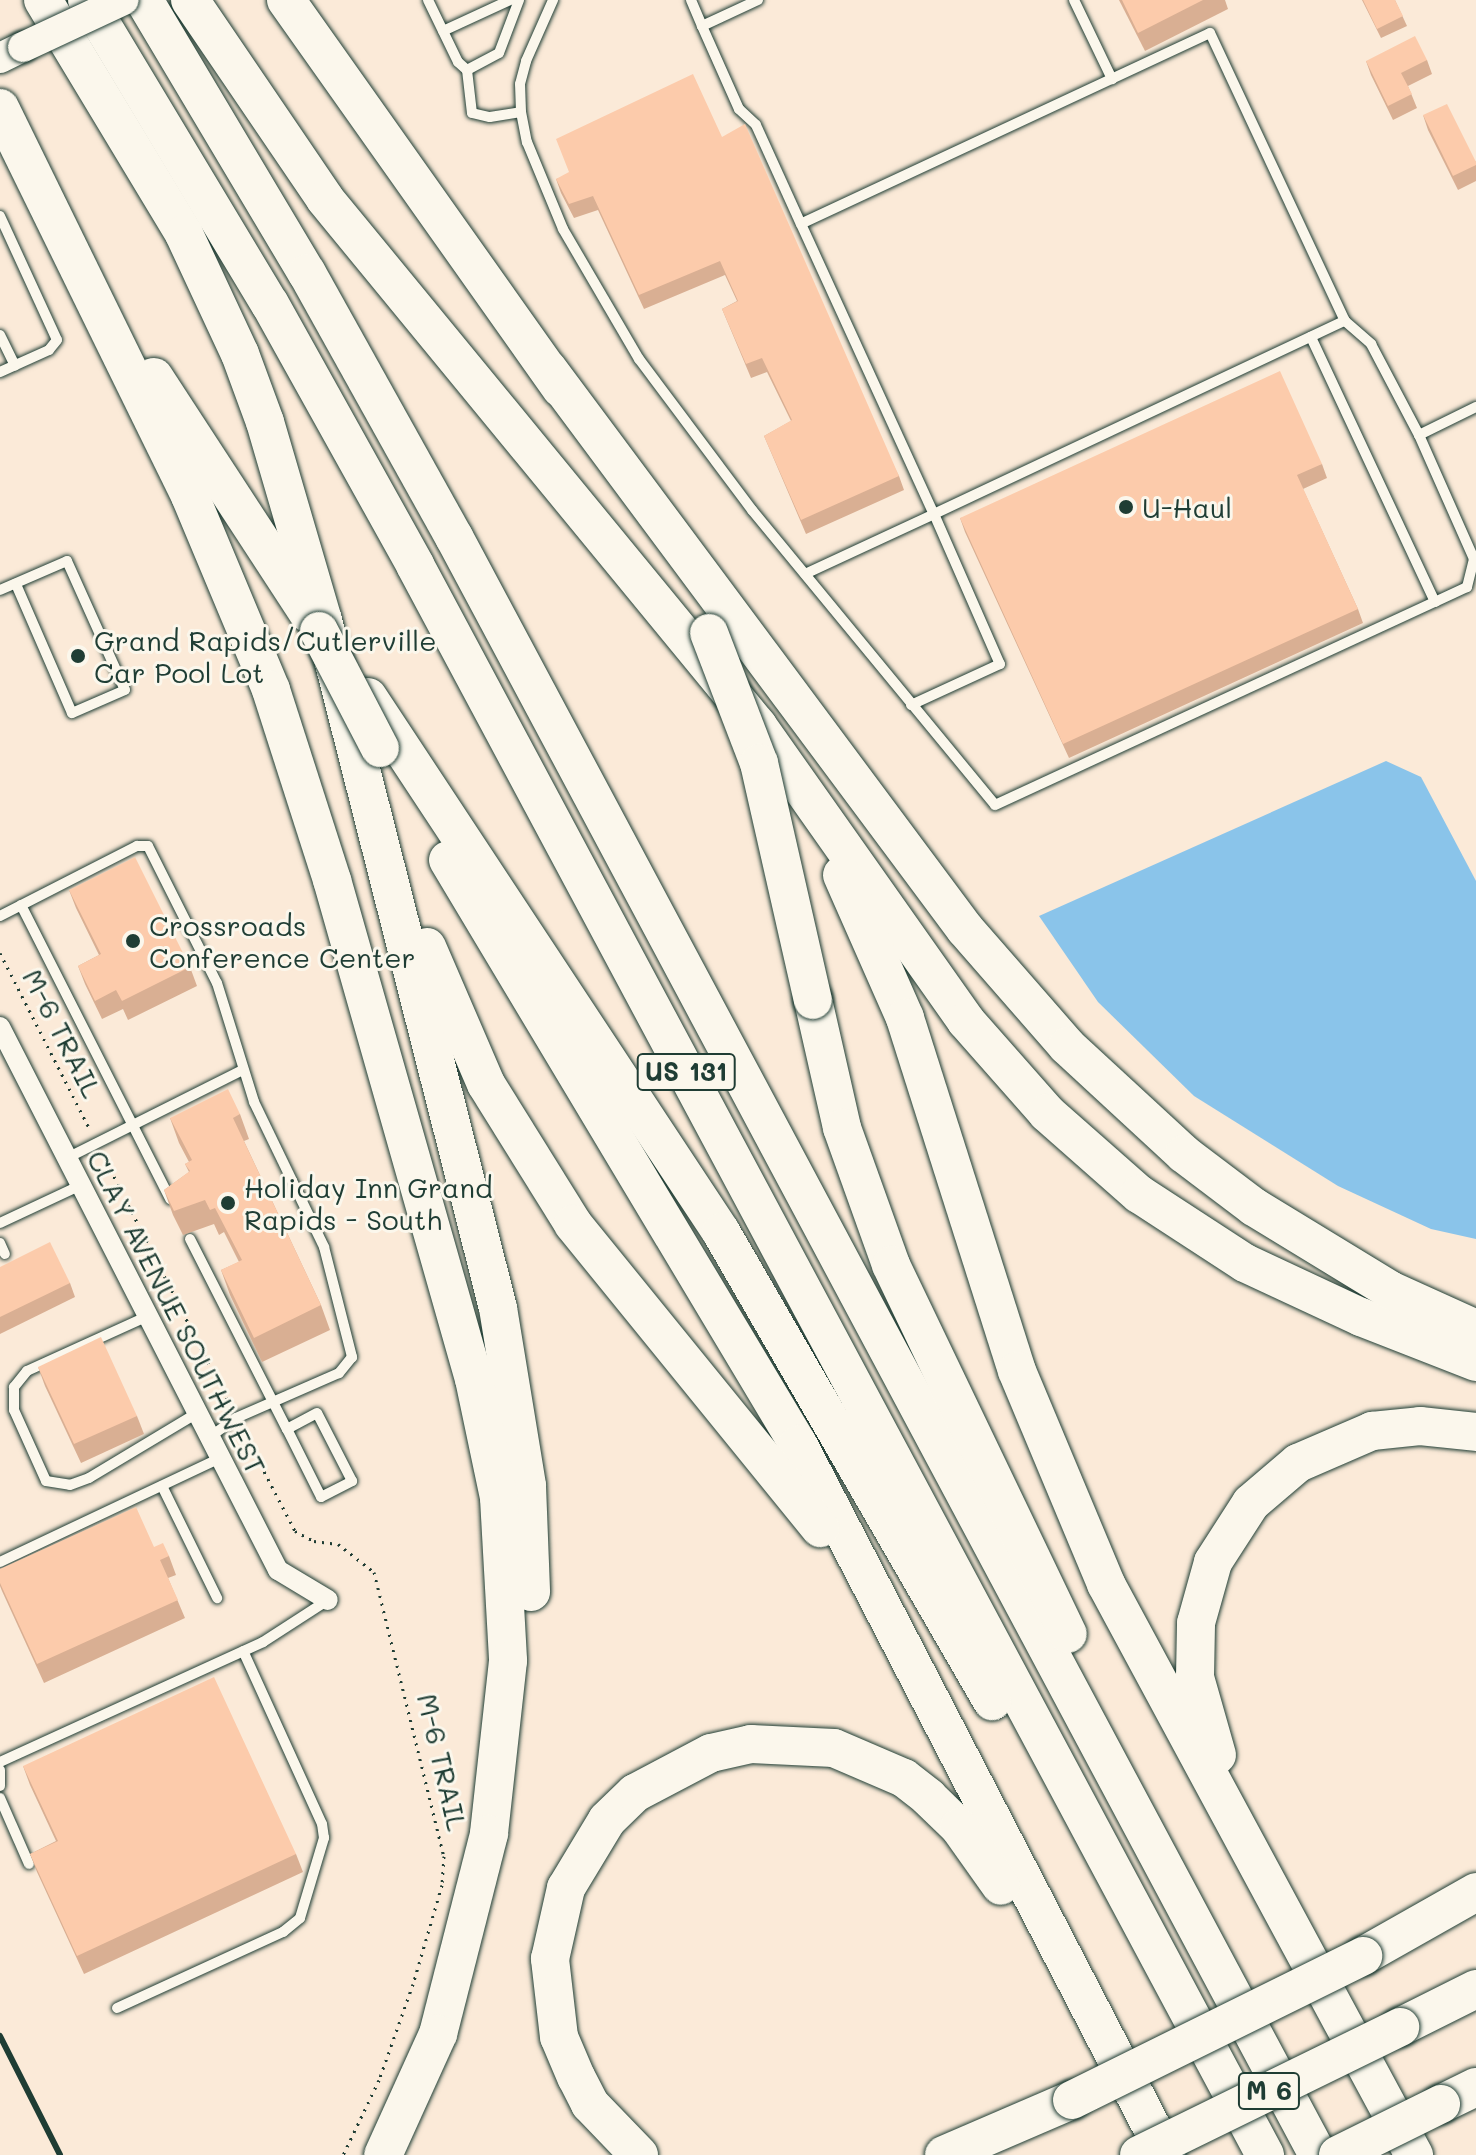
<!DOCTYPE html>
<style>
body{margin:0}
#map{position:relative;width:1476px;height:2155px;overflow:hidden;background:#fbead8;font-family:Mali,sans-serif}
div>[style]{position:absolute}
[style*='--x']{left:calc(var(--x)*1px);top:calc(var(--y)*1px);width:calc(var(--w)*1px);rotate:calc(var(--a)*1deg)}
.water>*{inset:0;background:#8ac4ea}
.path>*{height:3px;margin-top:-1.5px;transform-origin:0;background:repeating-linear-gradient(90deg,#1f3d34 0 2px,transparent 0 8px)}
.roads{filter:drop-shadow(0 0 2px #1f3d34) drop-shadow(0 0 2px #1f3d34)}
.service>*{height:10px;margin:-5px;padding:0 5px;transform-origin:5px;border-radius:5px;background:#fbf7ec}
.minor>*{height:20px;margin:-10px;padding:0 10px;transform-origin:10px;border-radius:10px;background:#fbf7ec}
.secondary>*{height:30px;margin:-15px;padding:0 15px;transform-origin:15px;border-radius:15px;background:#fbf7ec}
.motorway>*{height:38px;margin:-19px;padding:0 19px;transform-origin:19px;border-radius:19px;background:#fbf7ec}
.rail>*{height:6px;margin:-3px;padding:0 3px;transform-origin:3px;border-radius:3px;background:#1f3d34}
.bridges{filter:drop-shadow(0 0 2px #1f3d34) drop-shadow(0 0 2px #1f3d34)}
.secondary-bridge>*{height:30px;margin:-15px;padding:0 15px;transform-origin:15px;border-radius:15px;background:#fbf7ec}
.motorway-bridge>*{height:38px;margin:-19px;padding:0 19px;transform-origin:19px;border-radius:19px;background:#fbf7ec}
.wall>*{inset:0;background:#d9af93}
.building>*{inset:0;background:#fccbab}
.dots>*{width:22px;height:22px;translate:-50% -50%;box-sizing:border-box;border:4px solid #fbf7ec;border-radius:50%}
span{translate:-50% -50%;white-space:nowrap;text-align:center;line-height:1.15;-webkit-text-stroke:6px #fbf7ec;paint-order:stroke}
.shield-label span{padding:2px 6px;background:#fbf7ec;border:2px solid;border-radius:6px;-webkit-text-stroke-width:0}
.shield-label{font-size:26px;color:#1f3d34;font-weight:700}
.poi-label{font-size:28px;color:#1f3d34}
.left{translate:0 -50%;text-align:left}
.street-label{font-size:28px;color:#1f3d34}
</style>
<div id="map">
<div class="water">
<i style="clip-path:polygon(1386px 761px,1421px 777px,1476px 881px,1476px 1239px,1431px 1229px,1338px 1186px,1194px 1096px,1098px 1002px,1039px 916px)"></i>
</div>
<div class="path">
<i style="--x:0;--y:953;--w:199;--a:63"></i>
<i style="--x:103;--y:1155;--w:280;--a:63.1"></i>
<i style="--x:242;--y:1429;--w:115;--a:62.5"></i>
<i style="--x:295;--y:1531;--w:21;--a:28"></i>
<i style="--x:314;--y:1541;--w:24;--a:7"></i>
<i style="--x:338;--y:1544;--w:46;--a:37.9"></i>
<i style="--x:374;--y:1572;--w:292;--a:76.2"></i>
<i style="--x:444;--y:1856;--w:29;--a:94"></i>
<i style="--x:442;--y:1885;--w:103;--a:106.3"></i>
<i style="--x:413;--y:1984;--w:102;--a:109.5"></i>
<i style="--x:379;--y:2080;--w:83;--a:115.6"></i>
</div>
<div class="roads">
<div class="service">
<i style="--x:428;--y:0;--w:69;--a:64.2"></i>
<i style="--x:458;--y:62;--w:12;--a:42"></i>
<i style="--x:467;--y:70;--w:43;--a:83.4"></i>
<i style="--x:472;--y:113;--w:18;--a:13"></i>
<i style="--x:490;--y:117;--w:31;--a:-9"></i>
<i style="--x:521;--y:112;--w:28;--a:-92"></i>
<i style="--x:520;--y:84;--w:24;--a:-75"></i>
<i style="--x:526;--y:61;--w:67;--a:-66.1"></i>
<i style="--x:691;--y:0;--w:28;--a:67"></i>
<i style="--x:758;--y:0;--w:62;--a:155.1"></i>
<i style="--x:702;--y:26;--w:91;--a:66"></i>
<i style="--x:739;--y:109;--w:23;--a:43"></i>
<i style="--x:756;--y:125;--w:109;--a:65.6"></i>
<i style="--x:801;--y:224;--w:319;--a:65.4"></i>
<i style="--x:934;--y:514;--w:454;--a:-25.2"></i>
<i style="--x:1345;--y:321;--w:318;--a:-115.1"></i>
<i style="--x:1210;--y:33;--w:451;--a:155"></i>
<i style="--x:1074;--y:0;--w:88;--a:64.3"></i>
<i style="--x:443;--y:31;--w:74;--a:-24.8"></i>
<i style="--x:467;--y:70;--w:36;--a:-28"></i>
<i style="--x:499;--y:53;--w:57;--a:-69.3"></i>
<i style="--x:521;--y:112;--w:31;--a:79"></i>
<i style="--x:527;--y:142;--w:94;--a:67.5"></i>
<i style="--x:563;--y:229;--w:151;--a:59.7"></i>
<i style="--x:639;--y:359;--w:189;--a:53.2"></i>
<i style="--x:752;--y:510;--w:382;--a:50.5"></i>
<i style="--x:995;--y:805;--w:485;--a:-24.8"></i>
<i style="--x:1435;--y:602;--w:293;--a:-115.1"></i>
<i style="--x:0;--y:216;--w:136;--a:65.3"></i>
<i style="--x:57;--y:340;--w:13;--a:129"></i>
<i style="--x:49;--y:350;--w:54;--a:155.8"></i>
<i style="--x:1345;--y:321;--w:35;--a:41"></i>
<i style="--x:1371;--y:344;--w:103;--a:62.2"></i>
<i style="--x:1419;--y:435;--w:64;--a:-26.2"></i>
<i style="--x:0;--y:335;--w:34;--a:64"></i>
<i style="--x:1419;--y:435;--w:136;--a:66.1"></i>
<i style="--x:1474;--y:559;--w:29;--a:104"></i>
<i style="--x:1467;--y:587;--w:35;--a:155"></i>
<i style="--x:805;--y:574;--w:142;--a:-24.9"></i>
<i style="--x:934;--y:514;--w:164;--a:66.3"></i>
<i style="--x:1000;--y:664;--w:98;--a:155.3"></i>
<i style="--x:0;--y:590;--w:73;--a:-23.4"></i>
<i style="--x:67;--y:561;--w:141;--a:65.8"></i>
<i style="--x:125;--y:690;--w:58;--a:156.5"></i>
<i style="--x:72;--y:713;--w:141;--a:-113.5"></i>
<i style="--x:21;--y:905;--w:330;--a:63.1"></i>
<i style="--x:0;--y:916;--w:154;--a:-27.1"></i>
<i style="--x:137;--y:846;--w:11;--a:0"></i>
<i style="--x:148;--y:846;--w:153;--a:63.3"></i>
<i style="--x:217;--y:983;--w:125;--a:72.7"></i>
<i style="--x:254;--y:1102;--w:161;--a:64.2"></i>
<i style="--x:324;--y:1247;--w:114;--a:75.7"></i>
<i style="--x:352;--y:1357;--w:21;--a:129"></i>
<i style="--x:339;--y:1373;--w:112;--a:156.4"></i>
<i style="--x:236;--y:1418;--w:32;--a:144"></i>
<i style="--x:67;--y:1158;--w:197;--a:-26.6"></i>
<i style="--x:0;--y:1223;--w:89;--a:-25.1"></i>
<i style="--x:190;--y:1239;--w:181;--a:63"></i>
<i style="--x:272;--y:1400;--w:33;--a:63"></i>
<i style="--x:287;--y:1429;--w:76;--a:63.4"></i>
<i style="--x:321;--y:1497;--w:35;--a:-27"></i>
<i style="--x:352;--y:1481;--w:76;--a:-117.2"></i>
<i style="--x:317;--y:1413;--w:34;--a:152"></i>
<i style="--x:0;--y:1243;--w:12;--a:66"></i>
<i style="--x:148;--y:1316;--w:133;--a:155.6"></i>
<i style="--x:27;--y:1371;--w:21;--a:129"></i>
<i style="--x:14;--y:1387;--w:23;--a:90"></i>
<i style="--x:14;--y:1410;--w:78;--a:65.7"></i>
<i style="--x:46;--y:1481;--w:24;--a:9"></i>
<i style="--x:70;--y:1485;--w:20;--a:-20"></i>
<i style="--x:89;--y:1478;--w:126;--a:-31"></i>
<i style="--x:162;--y:1486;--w:125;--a:63.8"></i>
<i style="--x:0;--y:1562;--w:243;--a:-25.3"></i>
<i style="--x:0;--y:1762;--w:289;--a:-24.5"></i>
<i style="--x:263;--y:1642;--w:77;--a:-32.9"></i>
<i style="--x:0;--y:1770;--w:16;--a:90"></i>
<i style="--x:0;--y:1798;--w:72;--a:66.3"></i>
<i style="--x:117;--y:2008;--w:183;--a:-24.6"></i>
<i style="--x:283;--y:1932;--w:22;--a:-39"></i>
<i style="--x:300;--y:1918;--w:84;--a:-73.3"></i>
<i style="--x:324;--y:1838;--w:14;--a:-98"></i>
<i style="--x:322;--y:1824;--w:190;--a:-114.5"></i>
</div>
<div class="minor">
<i style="--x:0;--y:1027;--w:610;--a:62.89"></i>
<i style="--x:278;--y:1570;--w:58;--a:31"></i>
</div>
<div class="secondary">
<i style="--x:0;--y:58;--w:25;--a:-26"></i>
</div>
<div class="motorway">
<i style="--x:43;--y:0;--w:273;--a:58.9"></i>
<i style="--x:184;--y:234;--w:132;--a:65"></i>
<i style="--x:240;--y:354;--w:72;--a:69.8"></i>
<i style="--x:265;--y:422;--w:206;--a:73.7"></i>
<i style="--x:323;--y:620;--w:710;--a:75.73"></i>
<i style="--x:498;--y:1308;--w:180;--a:80.7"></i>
<i style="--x:527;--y:1486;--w:106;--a:87.8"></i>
<i style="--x:87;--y:0;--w:355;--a:59"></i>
<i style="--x:270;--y:304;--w:299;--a:60.9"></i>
<i style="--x:415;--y:565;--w:1803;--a:61.87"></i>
<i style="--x:144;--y:0;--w:318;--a:59.2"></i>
<i style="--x:307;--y:273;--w:302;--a:60.9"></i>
<i style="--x:454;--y:537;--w:1834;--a:61.9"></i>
<i style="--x:190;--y:0;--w:240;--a:55.8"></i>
<i style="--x:325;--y:199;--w:682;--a:50.59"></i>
<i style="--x:758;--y:726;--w:361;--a:54.8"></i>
<i style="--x:966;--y:1021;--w:123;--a:48.6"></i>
<i style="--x:1047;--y:1113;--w:123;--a:41.4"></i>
<i style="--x:1139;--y:1194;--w:126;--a:33.1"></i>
<i style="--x:1245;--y:1263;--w:128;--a:25"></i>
<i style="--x:1361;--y:1317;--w:123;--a:21.4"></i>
<i style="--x:286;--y:0;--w:476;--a:54.7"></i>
<i style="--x:0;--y:108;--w:432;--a:63.9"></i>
<i style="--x:190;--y:496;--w:210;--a:67.3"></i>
<i style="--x:271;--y:690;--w:200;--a:72.2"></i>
<i style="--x:332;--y:880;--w:519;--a:74.12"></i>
<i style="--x:474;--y:1379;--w:122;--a:78.1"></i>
<i style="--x:499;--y:1498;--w:163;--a:86.8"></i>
<i style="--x:508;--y:1661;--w:174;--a:96.3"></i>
<i style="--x:489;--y:1834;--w:206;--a:104.3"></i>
<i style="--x:438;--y:2034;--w:133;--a:114.4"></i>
<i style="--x:548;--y:369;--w:698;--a:53.33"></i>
<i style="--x:965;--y:929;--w:155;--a:48.9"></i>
<i style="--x:1067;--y:1046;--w:159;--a:42.7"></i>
<i style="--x:1184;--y:1154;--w:88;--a:37.1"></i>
<i style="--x:1254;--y:1207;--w:159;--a:31.4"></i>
<i style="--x:1390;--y:1290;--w:94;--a:24.4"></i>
<i style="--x:154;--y:377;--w:282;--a:56.9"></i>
<i style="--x:368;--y:697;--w:641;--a:56.58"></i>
<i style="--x:721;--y:1232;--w:542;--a:59.98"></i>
<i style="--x:448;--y:860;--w:681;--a:59.07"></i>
<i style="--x:798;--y:1444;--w:801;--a:62.63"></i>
<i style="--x:842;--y:875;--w:156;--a:66.2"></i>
<i style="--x:905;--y:1018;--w:370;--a:72.4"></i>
<i style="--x:1017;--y:1371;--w:231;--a:67.3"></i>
<i style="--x:1106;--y:1584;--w:649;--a:61.66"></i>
<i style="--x:427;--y:947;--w:149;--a:66.7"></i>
<i style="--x:486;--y:1084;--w:165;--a:58.1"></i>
<i style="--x:573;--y:1224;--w:392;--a:50.9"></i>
<i style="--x:813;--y:1000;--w:131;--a:77.2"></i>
<i style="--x:842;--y:1128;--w:145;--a:70.3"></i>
<i style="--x:891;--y:1265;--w:409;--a:64.4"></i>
<i style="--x:1217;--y:1755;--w:81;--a:-105.8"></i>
<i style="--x:1195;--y:1677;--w:54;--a:-88.9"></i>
<i style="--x:1196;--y:1623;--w:63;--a:-74.4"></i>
<i style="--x:1213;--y:1562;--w:70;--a:-57.2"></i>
<i style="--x:1251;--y:1503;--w:62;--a:-40.4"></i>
<i style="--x:1298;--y:1463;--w:81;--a:-23.4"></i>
<i style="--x:1372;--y:1431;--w:48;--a:-5.9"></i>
<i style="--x:1420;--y:1426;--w:56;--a:6.1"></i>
<i style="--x:1363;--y:1956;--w:130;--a:-29.5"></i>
<i style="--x:1400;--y:2027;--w:85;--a:-26.6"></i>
<i style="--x:1441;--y:2104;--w:39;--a:-26"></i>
<i style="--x:639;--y:2155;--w:71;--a:-133.9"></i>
<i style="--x:590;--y:2104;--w:30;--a:-117"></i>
<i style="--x:576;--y:2077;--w:43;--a:-113"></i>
<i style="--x:559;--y:2037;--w:79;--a:-96.6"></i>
<i style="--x:550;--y:1959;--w:73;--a:-77.3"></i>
<i style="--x:566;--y:1888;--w:79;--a:-58.9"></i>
<i style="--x:607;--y:1820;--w:39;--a:-44"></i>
<i style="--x:635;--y:1793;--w:86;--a:-27.8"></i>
<i style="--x:711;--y:1753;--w:41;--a:-12.7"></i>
<i style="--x:751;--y:1744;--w:83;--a:2.8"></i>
<i style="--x:834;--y:1748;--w:76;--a:23.2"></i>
<i style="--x:904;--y:1778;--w:31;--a:38"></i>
<i style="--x:928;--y:1797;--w:43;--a:44.1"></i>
<i style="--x:959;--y:1827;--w:72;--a:54.6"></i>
<i style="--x:944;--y:2155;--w:139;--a:-23.3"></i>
</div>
</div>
<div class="rail">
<i style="--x:0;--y:2036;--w:133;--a:63.2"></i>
</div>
<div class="bridges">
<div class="secondary-bridge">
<i style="--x:23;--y:47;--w:111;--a:-25"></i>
</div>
<div class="motorway-bridge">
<i style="--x:319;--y:631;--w:132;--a:62.5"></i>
<i style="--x:709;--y:633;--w:139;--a:69"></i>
<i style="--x:759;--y:763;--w:243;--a:77.2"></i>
<i style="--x:1072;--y:2100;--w:325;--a:-26.3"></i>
<i style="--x:1139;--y:2155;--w:291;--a:-26.1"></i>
<i style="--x:1338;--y:2155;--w:115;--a:-26.3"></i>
</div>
</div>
<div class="wall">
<i style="clip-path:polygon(1119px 0,1225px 0,1228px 9px,1145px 51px)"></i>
<i style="clip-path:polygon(1362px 0,1395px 0,1407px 26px,1381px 38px)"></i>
<i style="clip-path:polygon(1427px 60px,1432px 74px,1408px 86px,1417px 108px,1393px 120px,1371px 75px,1366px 61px)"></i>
<i style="clip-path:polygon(1423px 115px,1476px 162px,1476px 181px,1458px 190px,1428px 130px)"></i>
<i style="clip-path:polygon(722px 137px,899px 476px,904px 490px,806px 534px,764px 436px,791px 421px,767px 372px,751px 378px,722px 309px,737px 301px,725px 275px,644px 309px,598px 210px,574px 218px,561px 193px,556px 179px)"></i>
<i style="clip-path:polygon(1322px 464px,1327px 478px,1303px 489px,1358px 609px,1363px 623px,1069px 758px,965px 532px,960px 518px)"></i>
<i style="clip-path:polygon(69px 890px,190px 967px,197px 986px,128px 1020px,123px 1009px,102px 1019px,85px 984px,78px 966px,99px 955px,76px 908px)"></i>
<i style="clip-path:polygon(240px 1114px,249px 1139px,244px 1141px,321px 1305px,330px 1330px,262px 1362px,230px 1295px,221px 1270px,239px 1262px,224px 1232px,219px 1235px,214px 1224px,183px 1235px,173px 1215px,164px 1190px,189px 1172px,185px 1164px,189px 1162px,179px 1143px,170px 1118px)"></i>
<i style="clip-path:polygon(0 1267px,70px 1283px,75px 1297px,0 1334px)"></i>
<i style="clip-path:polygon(38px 1367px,137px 1416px,144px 1434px,81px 1463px,45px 1386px)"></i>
<i style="clip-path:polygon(154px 1547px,169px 1556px,176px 1575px,168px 1578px,185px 1618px,44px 1683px,2px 1591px,0 1586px,0 1569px)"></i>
<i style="clip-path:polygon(23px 1766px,296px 1854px,303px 1872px,84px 1974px,37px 1872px,30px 1854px,56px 1841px,30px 1785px)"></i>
</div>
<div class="building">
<i style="clip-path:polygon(1122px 0,1203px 0,1138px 33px)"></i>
<i style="clip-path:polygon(1363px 0,1395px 0,1403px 16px,1377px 29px)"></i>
<i style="clip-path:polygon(1415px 36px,1427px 60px,1401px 73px,1412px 94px,1388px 106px,1366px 61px)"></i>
<i style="clip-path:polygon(693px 74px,722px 137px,745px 124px,899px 476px,801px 520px,764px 436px,792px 420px,762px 358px,746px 364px,722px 309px,738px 301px,720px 261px,639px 295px,593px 196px,569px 204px,556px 179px,569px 172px,556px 139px)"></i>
<i style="clip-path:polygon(1447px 104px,1476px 162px,1476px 165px,1453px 176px,1423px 115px)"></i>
<i style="clip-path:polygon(1280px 371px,1322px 464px,1297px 475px,1358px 609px,1063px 744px,960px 518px)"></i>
<i style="clip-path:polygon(135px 857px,190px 967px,122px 1001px,116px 990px,95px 1001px,78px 966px,101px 954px,69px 890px)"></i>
<i style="clip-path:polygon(228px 1089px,240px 1114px,233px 1118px,321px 1305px,254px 1338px,221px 1270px,242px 1260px,215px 1208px,210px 1210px,205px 1200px,174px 1211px,164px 1190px,190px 1171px,185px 1164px,192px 1160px,170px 1118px)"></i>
<i style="clip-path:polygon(50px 1242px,70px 1283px,0 1317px,0 1267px)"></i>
<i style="clip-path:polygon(101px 1337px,137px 1416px,74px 1444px,38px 1367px)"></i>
<i style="clip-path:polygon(136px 1507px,154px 1547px,163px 1543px,169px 1556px,160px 1560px,178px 1600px,37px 1664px,0 1583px,0 1569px)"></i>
<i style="clip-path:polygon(214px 1677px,296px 1854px,77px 1956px,30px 1854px,58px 1841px,23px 1766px)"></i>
</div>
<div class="dots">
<i style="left:1126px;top:507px;background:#1f3d34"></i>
<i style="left:78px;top:656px;background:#1f3d34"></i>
<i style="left:133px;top:941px;background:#1f3d34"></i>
<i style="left:228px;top:1203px;background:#1f3d34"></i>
</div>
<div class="shield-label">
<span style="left:686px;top:1072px">US 131</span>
<span style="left:1269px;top:2091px">M 6</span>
</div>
<div class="poi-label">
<span class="left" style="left:1142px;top:507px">U-Haul</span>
<span class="left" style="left:94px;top:656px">Grand Rapids/Cutlerville<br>Car Pool Lot</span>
<span class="left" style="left:149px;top:941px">Crossroads<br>Conference Center</span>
<span class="left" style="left:244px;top:1203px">Holiday Inn Grand<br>Rapids - South</span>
</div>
<div class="street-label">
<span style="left:63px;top:1033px;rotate:63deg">M-6 TRAIL</span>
<span style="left:177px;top:1312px;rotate:63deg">CLAY AVENUE SOUTHWEST</span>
<span style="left:443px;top:1762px;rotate:77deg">M-6 TRAIL</span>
</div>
</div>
